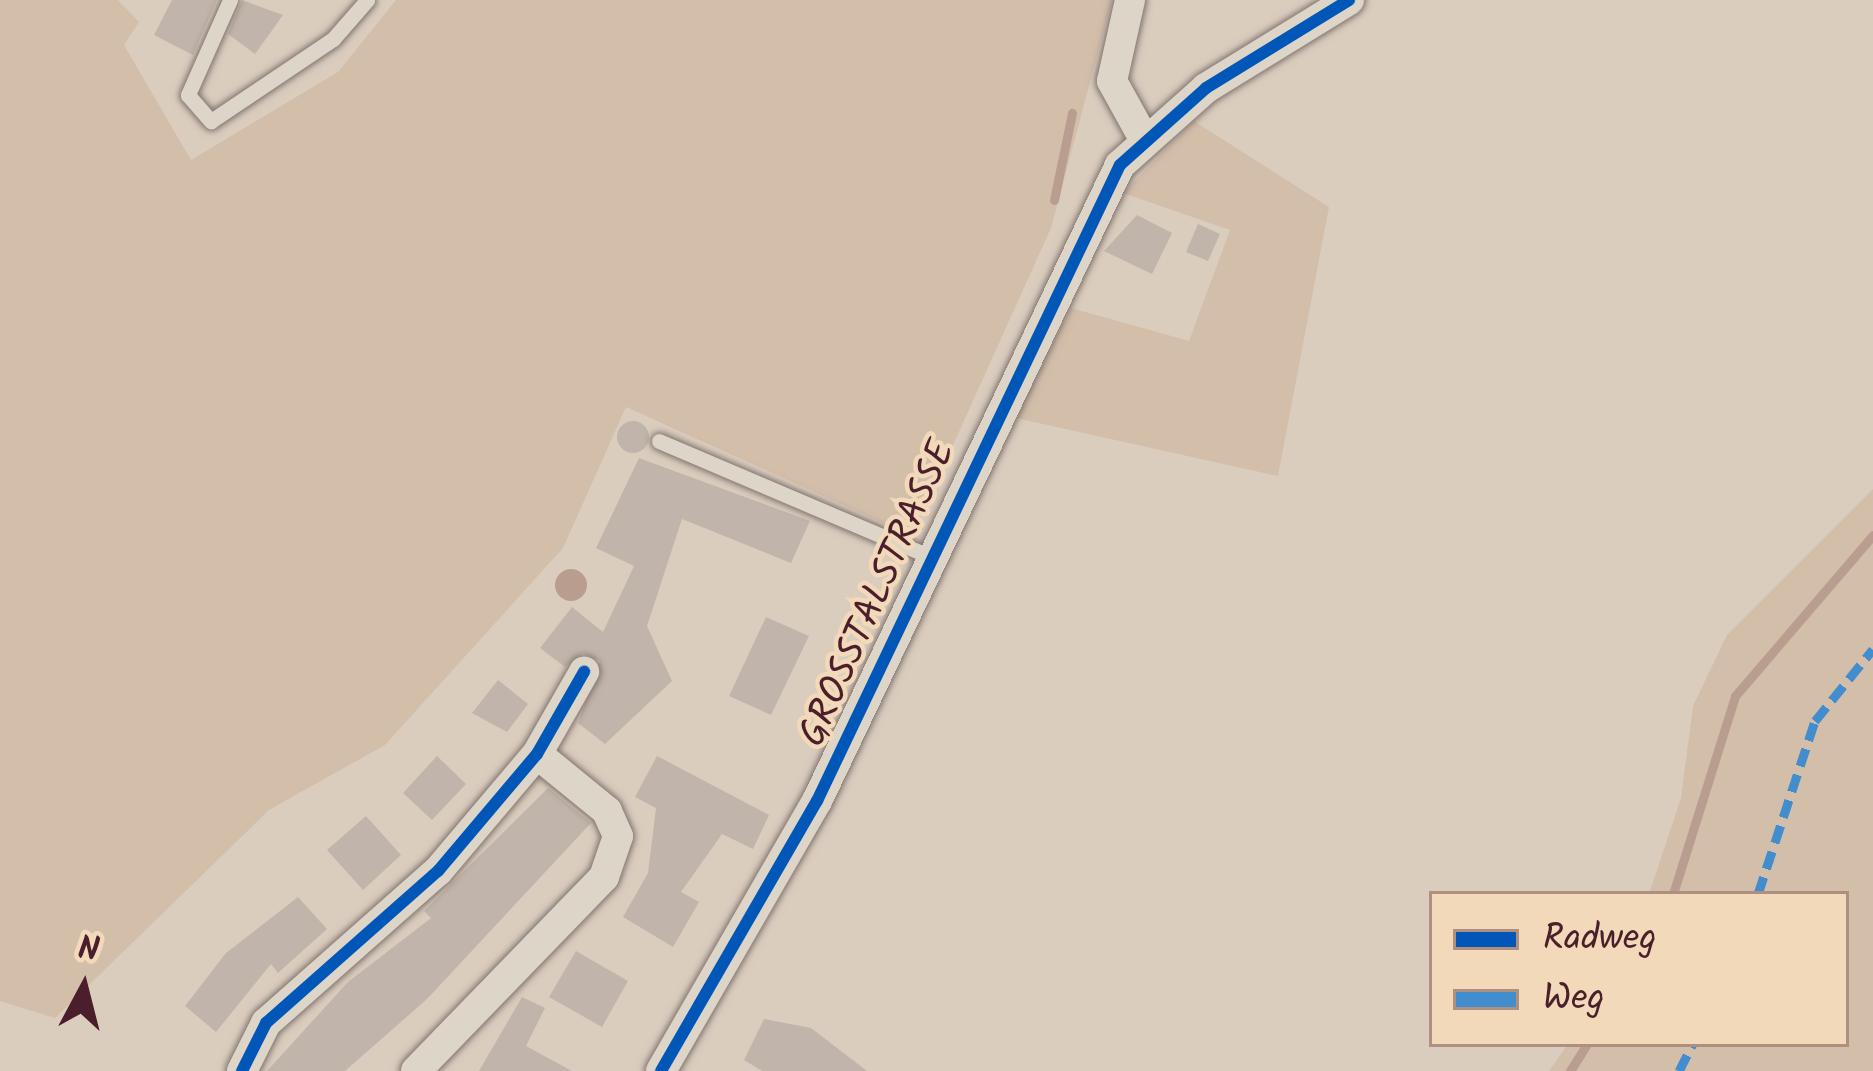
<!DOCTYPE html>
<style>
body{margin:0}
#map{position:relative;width:1873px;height:1071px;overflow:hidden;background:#dacdbe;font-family:Kalam,sans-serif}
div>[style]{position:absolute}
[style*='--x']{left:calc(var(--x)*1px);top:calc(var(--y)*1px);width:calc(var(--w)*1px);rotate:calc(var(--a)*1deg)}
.green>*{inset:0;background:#d3beaa}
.water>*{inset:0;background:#b99e90}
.round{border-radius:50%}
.stream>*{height:9px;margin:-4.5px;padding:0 4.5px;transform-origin:4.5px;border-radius:4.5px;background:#b99e90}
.building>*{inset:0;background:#c1b5ab}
.roads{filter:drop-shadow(0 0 3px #837570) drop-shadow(0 0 3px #837570)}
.lane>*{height:15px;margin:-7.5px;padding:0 7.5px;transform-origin:7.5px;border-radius:7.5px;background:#ded5c9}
.street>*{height:30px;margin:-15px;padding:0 15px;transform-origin:15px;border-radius:15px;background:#ded5c9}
.quiet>*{height:9px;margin-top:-4.5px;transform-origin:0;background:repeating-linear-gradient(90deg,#418dcd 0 18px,transparent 0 27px)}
.cycleway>*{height:12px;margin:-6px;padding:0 6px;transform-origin:6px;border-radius:6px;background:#0057b8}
span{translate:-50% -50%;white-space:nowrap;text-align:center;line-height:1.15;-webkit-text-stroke:9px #f1d9b9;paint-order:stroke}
.street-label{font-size:39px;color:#4a1f2b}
.legend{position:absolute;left:1429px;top:891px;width:420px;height:156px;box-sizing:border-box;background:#f1d9b9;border:3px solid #ae8f80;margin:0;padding:15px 21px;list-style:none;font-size:36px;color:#4a1f2b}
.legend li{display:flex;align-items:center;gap:24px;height:60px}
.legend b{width:60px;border:3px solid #ae8f80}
.north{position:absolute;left:24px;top:927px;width:120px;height:120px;-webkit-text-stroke:9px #f1d9b9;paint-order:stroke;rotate:7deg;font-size:33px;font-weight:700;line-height:48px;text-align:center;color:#4a1f2b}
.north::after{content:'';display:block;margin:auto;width:42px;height:54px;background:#4a1f2b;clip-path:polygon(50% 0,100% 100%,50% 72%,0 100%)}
</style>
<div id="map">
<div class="green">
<i style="clip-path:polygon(0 0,118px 0,139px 22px,124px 45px,191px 160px,338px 72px,396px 0,1112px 0,1051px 228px,912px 536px,626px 407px,563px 548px,385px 745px,269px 810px,55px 1018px,0 1001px)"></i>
<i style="clip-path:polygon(1194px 121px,1329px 207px,1278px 476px,1016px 418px,1071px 308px,1189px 341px,1230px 230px,1123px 193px)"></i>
<i style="clip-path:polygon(1873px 489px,1873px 1071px,1549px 1071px,1568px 1044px,1846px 1044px,1846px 894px,1649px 894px,1681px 798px,1693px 706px,1727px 635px)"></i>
</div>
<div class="water">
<i class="round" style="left:555px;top:569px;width:32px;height:32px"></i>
</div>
<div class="stream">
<i style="--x:1054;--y:200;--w:89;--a:-78.3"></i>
<i style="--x:1673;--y:894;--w:207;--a:-72.6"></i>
<i style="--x:1735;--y:696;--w:212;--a:-49.4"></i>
<i style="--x:1570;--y:1071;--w:32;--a:-58"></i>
</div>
<div class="building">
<i style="clip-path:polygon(172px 0,217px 0,193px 55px,154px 35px)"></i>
<i style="clip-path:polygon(242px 0,283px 15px,255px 54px,228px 34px)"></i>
<i style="clip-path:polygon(1137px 215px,1172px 233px,1152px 274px,1104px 251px)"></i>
<i style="clip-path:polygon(1198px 224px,1220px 234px,1208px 261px,1186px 252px)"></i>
<i class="round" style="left:617px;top:421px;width:32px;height:32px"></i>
<i style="clip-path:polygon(639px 458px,810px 521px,791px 563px,682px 519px,647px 626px,672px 681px,605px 744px,578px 723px,600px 661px,583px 653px,565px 667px,540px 648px,572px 607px,603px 632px,634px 566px,596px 548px)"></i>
<i style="clip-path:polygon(766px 617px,809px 636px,771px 715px,729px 696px)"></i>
<i style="clip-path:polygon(498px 680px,528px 704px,507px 732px,472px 713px)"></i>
<i style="clip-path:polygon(437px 756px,466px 784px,432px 820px,403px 793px)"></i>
<i style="clip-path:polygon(657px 756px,769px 815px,753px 849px,722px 834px,681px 892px,699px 902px,673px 947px,623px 917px,648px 873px,656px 808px,635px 797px)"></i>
<i style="clip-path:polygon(548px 788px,591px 823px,427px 999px,345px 1071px,267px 1071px,348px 982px,431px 918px,424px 911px)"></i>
<i style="clip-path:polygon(366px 816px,401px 855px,363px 890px,327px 850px)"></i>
<i style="clip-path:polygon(298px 897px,327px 929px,278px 973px,271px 964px,216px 1032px,185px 1006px,226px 953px)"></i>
<i style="clip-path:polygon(576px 951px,628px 981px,602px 1027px,549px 997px)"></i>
<i style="clip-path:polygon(522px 997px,545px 1008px,526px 1046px,572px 1071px,479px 1071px)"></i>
<i style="clip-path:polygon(764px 1019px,811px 1028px,867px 1071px,762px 1071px,744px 1060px)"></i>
</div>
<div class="roads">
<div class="lane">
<i style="--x:230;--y:0;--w:104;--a:113.9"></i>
<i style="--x:188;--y:95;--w:35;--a:49"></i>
<i style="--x:211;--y:121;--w:147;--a:-33.9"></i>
<i style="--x:333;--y:39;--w:52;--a:-48.9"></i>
<i style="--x:659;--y:441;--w:290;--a:23.1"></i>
</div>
<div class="street">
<i style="--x:1130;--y:0;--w:83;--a:102.5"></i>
<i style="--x:1112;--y:81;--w:66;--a:61.1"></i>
<i style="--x:242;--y:1071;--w:54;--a:-63.4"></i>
<i style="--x:266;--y:1023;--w:230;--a:-41.5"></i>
<i style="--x:438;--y:871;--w:153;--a:-49.8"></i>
<i style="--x:537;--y:754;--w:95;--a:-60.2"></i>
<i style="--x:416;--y:1071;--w:270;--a:-45.9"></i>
<i style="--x:604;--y:877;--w:43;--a:-71.1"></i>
<i style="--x:618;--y:836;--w:27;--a:-114"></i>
<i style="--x:607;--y:811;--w:90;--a:-140.8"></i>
<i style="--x:661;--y:1071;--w:312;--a:-60"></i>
<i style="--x:817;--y:801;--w:704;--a:-64.53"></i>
<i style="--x:1120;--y:165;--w:115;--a:-41.8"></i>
<i style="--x:1206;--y:88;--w:168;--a:-31.6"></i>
</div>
</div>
<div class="quiet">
<i style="--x:1758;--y:894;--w:182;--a:-71.8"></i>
<i style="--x:1815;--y:721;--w:92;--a:-51.1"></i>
<i style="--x:1679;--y:1071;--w:30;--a:-63"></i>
</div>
<div class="cycleway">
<i style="--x:242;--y:1071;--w:54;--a:-63.4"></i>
<i style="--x:266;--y:1023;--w:230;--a:-41.5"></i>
<i style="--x:438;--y:871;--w:153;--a:-49.8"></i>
<i style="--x:537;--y:754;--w:95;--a:-60.2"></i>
<i style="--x:661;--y:1071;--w:312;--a:-60"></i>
<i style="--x:817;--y:801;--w:704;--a:-64.53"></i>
<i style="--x:1120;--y:165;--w:115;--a:-41.8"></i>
<i style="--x:1206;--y:88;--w:168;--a:-31.6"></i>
</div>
<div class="street-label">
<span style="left:879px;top:594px;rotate:-66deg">GROSSTALSTRASSE</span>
</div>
<ul class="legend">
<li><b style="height:15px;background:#0057b8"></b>Radweg</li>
<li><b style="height:15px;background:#418dcd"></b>Weg</li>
</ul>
<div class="north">N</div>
</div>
